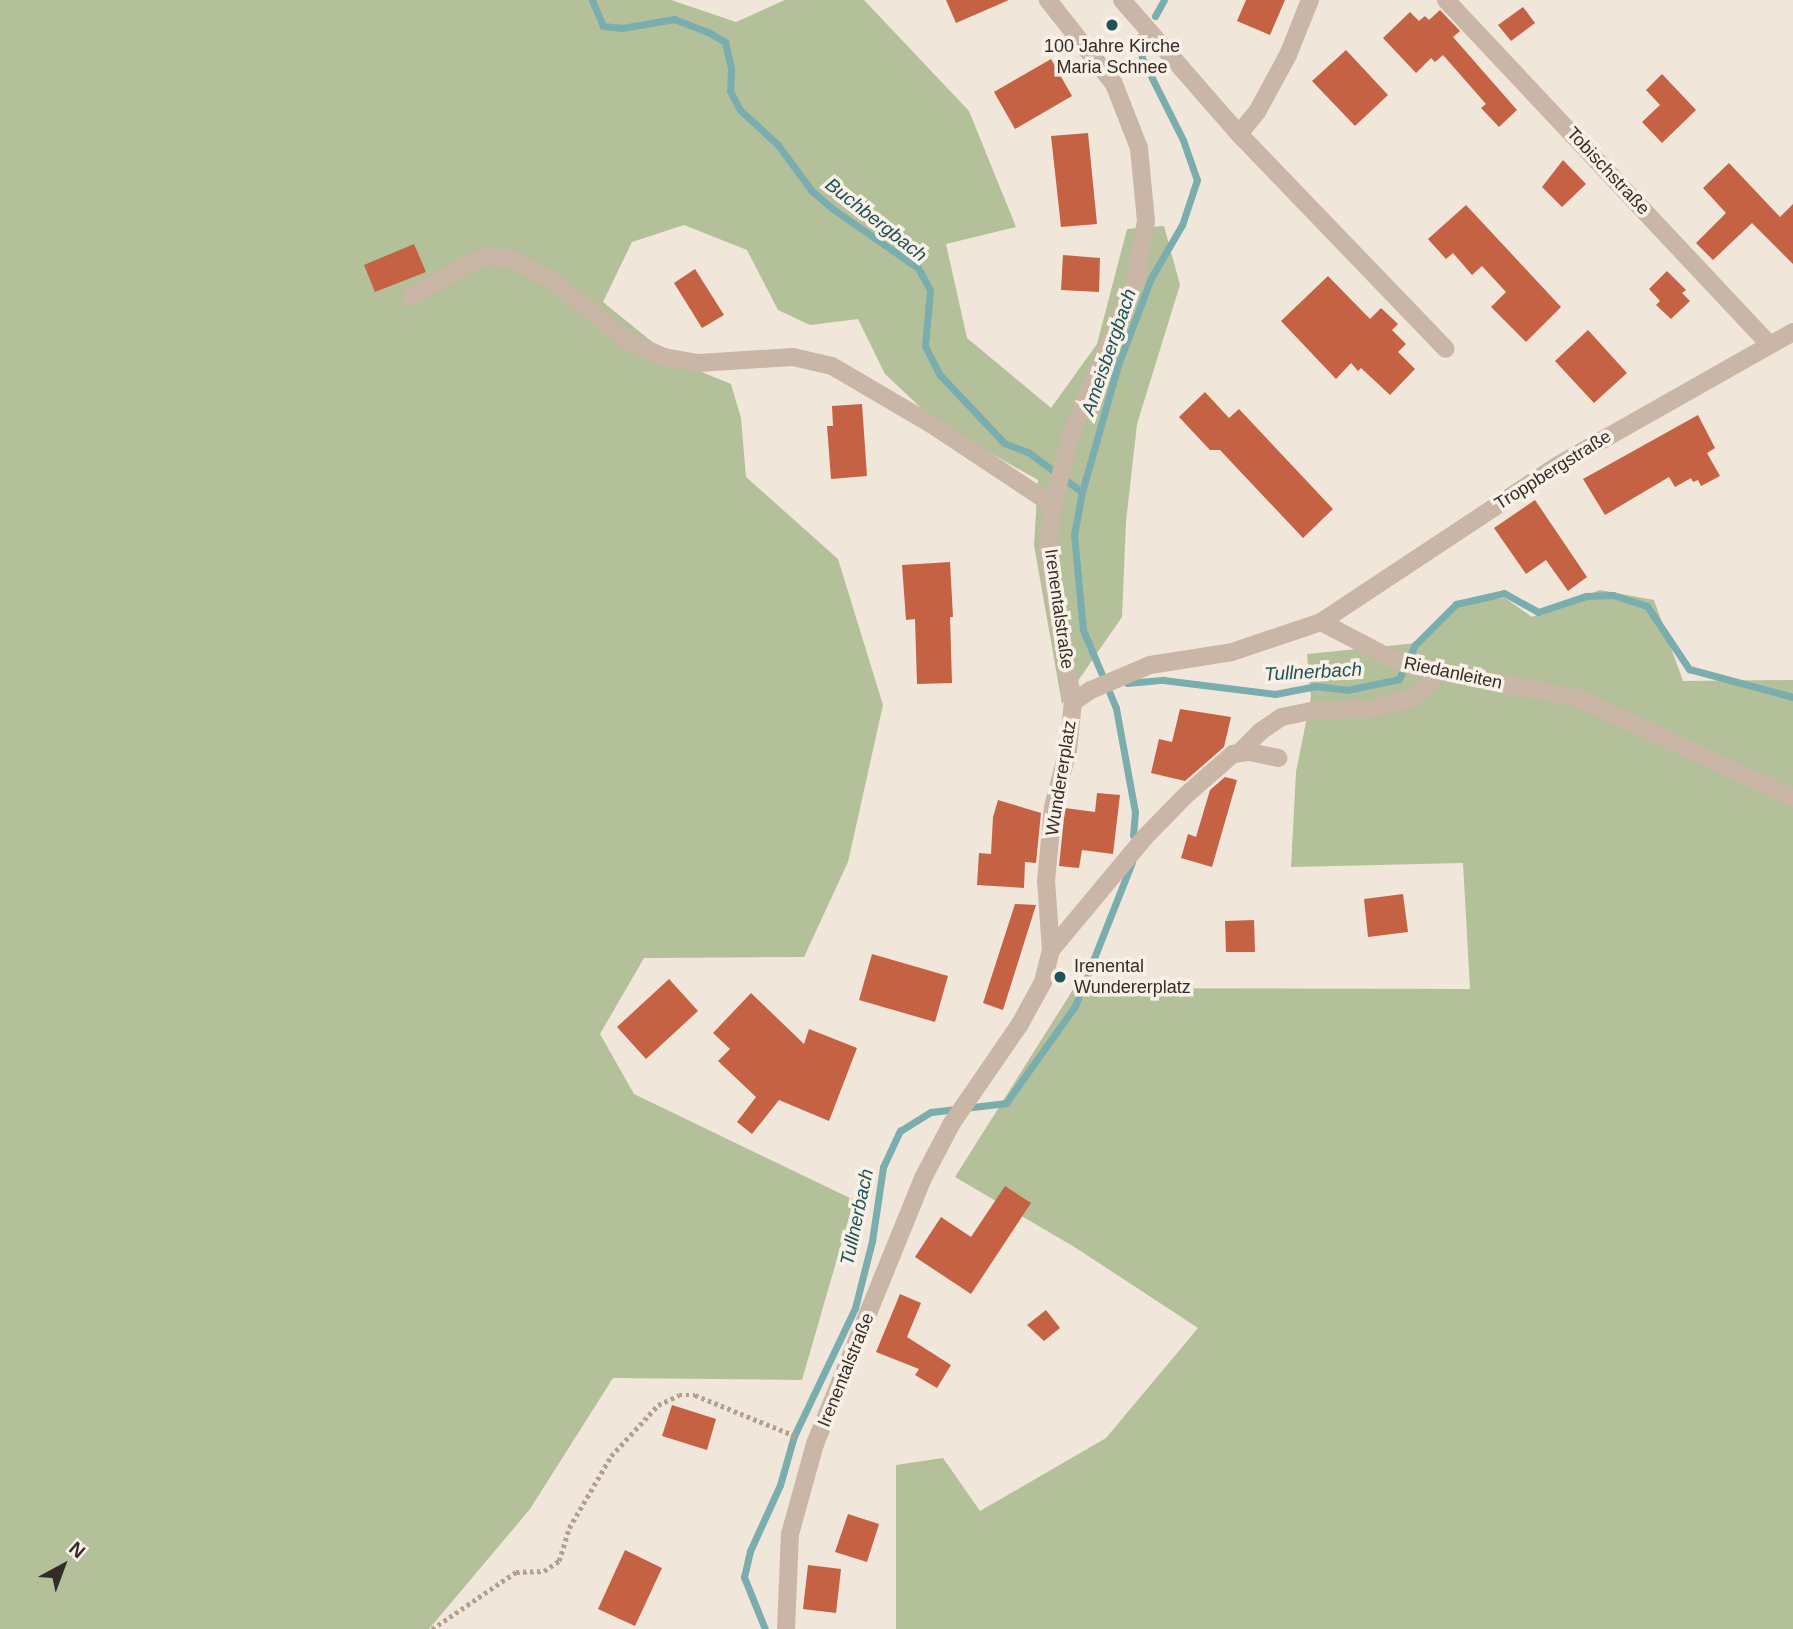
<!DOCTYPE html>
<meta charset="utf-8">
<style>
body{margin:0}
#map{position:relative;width:1793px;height:1629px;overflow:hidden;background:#f1e6da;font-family:Helvetica,sans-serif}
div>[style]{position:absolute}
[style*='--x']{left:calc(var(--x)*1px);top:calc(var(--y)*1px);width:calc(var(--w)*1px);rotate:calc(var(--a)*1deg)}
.green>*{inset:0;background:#b4c09a}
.stream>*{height:7px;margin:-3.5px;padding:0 3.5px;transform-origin:3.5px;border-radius:3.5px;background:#79adae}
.building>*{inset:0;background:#c66244}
.path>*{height:4.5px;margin-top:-2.25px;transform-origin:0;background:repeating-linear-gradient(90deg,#b5a090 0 3.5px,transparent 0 7px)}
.minor>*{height:18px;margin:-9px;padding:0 9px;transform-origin:9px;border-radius:9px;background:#c9b6a6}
.dots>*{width:19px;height:19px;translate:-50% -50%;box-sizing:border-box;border:4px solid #f9f0e7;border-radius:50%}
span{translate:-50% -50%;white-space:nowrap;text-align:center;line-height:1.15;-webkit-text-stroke:7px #f9f0e7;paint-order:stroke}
.poi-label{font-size:18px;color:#362c27}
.left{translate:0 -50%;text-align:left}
.street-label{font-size:18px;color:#362c27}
.water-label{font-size:19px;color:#1d5457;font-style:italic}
.north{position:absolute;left:28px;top:1531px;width:70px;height:70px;-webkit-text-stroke:5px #f9f0e7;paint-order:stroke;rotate:41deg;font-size:19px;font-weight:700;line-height:28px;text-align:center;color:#362c27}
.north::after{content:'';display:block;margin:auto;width:24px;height:32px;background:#362c27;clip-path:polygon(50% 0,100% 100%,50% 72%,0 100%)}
</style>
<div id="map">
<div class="green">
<i style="clip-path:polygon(0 0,671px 0,736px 22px,785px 0,864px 0,969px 111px,1016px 227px,946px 244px,967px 338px,1051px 408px,1097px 344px,1127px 229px,1164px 226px,1180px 285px,1137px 424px,1126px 522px,1122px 617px,1062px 704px,1034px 545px,1038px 480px,936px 422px,885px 374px,858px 319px,810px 325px,778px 310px,747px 250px,684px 225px,632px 242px,603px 302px,677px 362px,731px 384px,741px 418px,746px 477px,838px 559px,883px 705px,848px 862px,804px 957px,644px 958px,600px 1034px,634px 1094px,854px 1200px,802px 1380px,613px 1378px,530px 1509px,429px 1629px,0 1629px)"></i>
<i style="clip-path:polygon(1600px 590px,1654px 600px,1683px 681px,1793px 680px,1793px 1629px,896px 1629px,896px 1465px,943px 1458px,980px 1511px,1106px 1438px,1198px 1328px,1076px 1248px,955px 1177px,1074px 988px,1470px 989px,1463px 863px,1291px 867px,1296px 772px,1311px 697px,1307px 654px,1417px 643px,1458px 602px,1505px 598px,1532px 617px)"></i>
</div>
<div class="stream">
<i style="--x:592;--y:0;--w:28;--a:67"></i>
<i style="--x:603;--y:26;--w:19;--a:6"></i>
<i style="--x:622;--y:28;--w:53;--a:-9.8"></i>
<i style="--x:674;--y:19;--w:36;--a:21"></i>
<i style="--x:708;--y:32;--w:20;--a:30"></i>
<i style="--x:725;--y:42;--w:27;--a:77"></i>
<i style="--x:731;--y:68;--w:23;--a:92"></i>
<i style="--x:730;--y:91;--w:21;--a:62"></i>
<i style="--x:740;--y:110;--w:52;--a:42.6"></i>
<i style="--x:778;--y:145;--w:56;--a:53.7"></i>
<i style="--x:811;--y:190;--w:29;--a:41"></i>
<i style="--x:833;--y:209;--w:103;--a:34.8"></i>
<i style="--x:918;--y:268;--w:25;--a:61"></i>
<i style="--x:930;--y:290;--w:56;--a:95.1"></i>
<i style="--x:925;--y:346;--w:33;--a:63"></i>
<i style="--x:940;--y:375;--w:93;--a:46.7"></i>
<i style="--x:1004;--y:443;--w:26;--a:21"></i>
<i style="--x:1028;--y:452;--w:67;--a:36.5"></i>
<i style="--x:1155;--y:16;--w:18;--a:-61"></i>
<i style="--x:1127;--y:683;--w:36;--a:-5"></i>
<i style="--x:1163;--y:680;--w:113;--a:7.1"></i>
<i style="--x:1275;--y:694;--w:42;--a:-11"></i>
<i style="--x:1316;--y:686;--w:31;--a:7"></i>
<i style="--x:1347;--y:690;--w:53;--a:-11.9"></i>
<i style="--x:1399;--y:679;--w:38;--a:-65"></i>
<i style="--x:1415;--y:645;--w:58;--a:-45"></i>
<i style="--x:1456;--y:604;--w:49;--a:-12.9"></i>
<i style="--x:1504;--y:593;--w:39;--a:29"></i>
<i style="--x:1538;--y:612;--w:51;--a:-18.4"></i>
<i style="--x:1586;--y:596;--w:27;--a:-2"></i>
<i style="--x:1613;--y:595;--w:36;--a:18"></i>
<i style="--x:1647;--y:606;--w:76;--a:56.3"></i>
<i style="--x:1689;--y:669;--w:108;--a:15.1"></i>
<i style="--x:1133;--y:835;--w:23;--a:-85"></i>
<i style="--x:1135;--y:812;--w:106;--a:-100.4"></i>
<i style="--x:1116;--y:708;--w:85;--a:-112.9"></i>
<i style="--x:1083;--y:630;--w:95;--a:-95.4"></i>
<i style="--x:1074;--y:535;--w:44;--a:-79.5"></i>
<i style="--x:1082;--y:492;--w:132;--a:-74.2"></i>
<i style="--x:1118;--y:365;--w:93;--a:-69.2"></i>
<i style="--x:1151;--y:278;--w:61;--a:-59.7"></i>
<i style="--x:1182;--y:225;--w:47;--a:-71.6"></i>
<i style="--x:1197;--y:180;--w:42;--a:-109.3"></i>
<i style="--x:1183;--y:140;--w:92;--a:-116.6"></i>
<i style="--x:1142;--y:58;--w:21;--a:-95"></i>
<i style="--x:765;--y:1629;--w:56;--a:-112"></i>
<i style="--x:744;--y:1577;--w:27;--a:-77"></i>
<i style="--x:750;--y:1551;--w:72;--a:-65.6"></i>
<i style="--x:780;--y:1485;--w:51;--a:-74.1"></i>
<i style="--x:794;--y:1436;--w:142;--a:-64.5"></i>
<i style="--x:855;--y:1308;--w:69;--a:-75.8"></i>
<i style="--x:872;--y:1241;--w:75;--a:-81.5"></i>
<i style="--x:883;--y:1167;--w:40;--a:-65"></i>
<i style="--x:900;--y:1131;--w:36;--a:-32"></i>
<i style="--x:931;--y:1112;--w:76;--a:-6.8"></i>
<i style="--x:1006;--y:1103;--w:119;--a:-54.6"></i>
<i style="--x:1075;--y:1006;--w:155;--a:-68.4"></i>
</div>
<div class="building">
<i style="clip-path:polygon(946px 0,1009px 0,956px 23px)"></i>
<i style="clip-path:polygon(1246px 0,1285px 0,1270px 35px,1237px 21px)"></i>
<i style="clip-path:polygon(1523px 7px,1535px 23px,1511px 41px,1498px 25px)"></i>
<i style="clip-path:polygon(1440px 10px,1460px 31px,1453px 37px,1517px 110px,1499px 127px,1481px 108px,1486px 104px,1443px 55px,1435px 62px,1431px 58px,1416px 73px,1383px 38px,1410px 12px,1419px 21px,1425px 16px,1429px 20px)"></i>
<i style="clip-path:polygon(1346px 50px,1388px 95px,1355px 126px,1312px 81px)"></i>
<i style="clip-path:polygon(1051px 59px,1072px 96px,1015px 129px,994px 92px)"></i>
<i style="clip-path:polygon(1662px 74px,1696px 110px,1662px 143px,1642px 122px,1660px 105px,1646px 90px)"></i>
<i style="clip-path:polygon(1088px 133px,1097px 224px,1061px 227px,1051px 136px)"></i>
<i style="clip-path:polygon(1563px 160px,1586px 184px,1562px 207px,1542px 187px)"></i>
<i style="clip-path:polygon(1729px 163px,1780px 217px,1793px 204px,1793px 264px,1752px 223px,1713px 260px,1696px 243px,1726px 213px,1703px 188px)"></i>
<i style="clip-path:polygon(1466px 205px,1561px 307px,1526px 342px,1491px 307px,1506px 292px,1482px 266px,1472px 275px,1453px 253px,1446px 259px,1428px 239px)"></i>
<i style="clip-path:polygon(414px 244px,426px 272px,375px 292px,364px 265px)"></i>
<i style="clip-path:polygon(1063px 255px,1100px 258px,1099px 292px,1061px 290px)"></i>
<i style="clip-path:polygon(695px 269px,724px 315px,702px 328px,674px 283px)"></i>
<i style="clip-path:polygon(1667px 271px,1686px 290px,1682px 293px,1690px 301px,1671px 319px,1656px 305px,1660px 301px,1649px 289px)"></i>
<i style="clip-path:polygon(1328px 276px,1370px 319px,1381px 308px,1398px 324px,1392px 330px,1406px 344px,1398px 352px,1415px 369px,1390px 395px,1361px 368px,1358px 371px,1351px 363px,1336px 379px,1281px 321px)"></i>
<i style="clip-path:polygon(1588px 330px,1627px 373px,1594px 403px,1555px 361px)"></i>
<i style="clip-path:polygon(1205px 392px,1229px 418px,1239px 409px,1333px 509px,1303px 538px,1220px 450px,1210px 450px,1179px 417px)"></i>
<i style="clip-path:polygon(862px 404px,867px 476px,831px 479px,827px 426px,833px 426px,832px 406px)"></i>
<i style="clip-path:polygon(1698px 415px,1715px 448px,1707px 453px,1720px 476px,1701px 486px,1698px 480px,1693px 482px,1691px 478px,1675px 487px,1669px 477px,1605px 515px,1583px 479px)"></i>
<i style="clip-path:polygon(1535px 500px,1587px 577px,1568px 591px,1546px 560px,1526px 574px,1494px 528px)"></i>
<i style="clip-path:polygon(950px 562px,953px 617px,950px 617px,952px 683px,917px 684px,915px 619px,906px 620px,902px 565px)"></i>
<i style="clip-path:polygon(1180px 709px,1231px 717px,1224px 747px,1185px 781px,1151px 773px,1159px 739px,1172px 742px)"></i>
<i style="clip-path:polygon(1225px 777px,1237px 780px,1212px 867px,1181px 858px,1188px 834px,1196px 837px,1210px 790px)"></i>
<i style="clip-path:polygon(1097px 793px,1120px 795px,1113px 854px,1082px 850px,1079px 868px,1059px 866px,1065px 808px,1095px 812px)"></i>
<i style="clip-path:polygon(998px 800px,1041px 813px,1036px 863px,1025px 862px,1024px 888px,977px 885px,979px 853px,991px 854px,993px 817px)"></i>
<i style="clip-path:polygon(1403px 894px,1408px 932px,1368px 937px,1364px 899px)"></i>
<i style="clip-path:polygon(1015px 904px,1036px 905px,1003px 1010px,983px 1003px)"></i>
<i style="clip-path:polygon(1254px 920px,1255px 952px,1226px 952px,1225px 921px)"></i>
<i style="clip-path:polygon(872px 954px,948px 976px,935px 1022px,859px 1000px)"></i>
<i style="clip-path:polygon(669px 979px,698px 1011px,646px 1059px,617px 1027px)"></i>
<i style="clip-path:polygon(751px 993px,804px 1044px,809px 1029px,857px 1048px,829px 1121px,779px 1100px,752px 1134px,737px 1122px,756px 1097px,718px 1061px,730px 1049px,713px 1033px)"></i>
<i style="clip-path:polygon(1005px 1186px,1031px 1203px,971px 1294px,915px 1257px,941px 1217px,971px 1237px)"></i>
<i style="clip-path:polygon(900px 1294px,921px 1303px,907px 1337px,951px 1365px,937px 1388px,915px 1375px,919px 1369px,876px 1352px)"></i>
<i style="clip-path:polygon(1046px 1310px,1060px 1328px,1044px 1341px,1027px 1325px)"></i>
<i style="clip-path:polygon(672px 1405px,716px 1419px,707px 1450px,662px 1436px)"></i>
<i style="clip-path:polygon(848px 1514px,879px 1524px,867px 1562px,835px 1552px)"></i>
<i style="clip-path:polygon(625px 1550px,662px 1568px,635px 1626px,598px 1609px)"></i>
<i style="clip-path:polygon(808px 1565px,841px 1569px,836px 1613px,803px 1609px)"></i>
</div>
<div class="path">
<i style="--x:432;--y:1629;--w:102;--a:-34.2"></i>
<i style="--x:516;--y:1572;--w:28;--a:-2"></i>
<i style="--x:544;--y:1571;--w:18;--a:-34"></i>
<i style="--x:559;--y:1561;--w:34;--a:-73"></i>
<i style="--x:569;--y:1528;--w:83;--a:-59.7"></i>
<i style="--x:611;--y:1456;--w:69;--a:-47.3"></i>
<i style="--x:658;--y:1405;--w:23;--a:-25"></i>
<i style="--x:679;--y:1395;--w:16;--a:0"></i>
<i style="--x:695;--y:1395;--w:111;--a:22.2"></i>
</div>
<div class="minor">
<i style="--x:1122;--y:0;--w:178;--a:48.9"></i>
<i style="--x:1239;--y:134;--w:28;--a:-51"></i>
<i style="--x:1257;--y:112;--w:65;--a:-61.5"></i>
<i style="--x:1288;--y:55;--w:59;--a:-68.2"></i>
<i style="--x:1446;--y:0;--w:472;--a:46.8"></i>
<i style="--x:1239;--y:134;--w:298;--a:46.1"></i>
<i style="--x:410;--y:297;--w:71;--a:-29.4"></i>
<i style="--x:472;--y:262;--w:21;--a:-17"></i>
<i style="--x:492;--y:256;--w:22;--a:10"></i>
<i style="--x:514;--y:260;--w:46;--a:28.8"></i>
<i style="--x:554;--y:282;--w:95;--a:38.6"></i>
<i style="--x:628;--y:341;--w:39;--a:24"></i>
<i style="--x:664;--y:357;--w:36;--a:10"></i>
<i style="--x:699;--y:363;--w:94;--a:-3.7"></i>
<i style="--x:793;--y:357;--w:40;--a:13"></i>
<i style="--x:832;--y:366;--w:115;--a:30.4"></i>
<i style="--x:931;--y:424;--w:146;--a:33.6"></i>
<i style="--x:1321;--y:622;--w:82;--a:27.5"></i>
<i style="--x:1394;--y:660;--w:21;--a:19"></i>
<i style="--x:1414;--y:667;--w:167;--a:10.7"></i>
<i style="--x:1578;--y:698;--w:237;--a:24.9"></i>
<i style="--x:1073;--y:702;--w:22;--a:-34"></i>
<i style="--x:1091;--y:690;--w:64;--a:-23"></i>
<i style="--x:1150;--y:665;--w:83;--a:-9"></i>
<i style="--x:1232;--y:652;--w:94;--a:-18.6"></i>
<i style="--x:1321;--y:622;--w:284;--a:-33.5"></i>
<i style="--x:1558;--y:465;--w:270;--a:-29.5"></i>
<i style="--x:1241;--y:751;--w:28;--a:-45"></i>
<i style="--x:1261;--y:731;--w:25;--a:-34"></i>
<i style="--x:1282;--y:717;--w:34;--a:-12"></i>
<i style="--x:1315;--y:710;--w:56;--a:-1"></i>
<i style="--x:1371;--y:709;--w:42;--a:-15"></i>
<i style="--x:1412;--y:698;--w:22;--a:-39"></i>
<i style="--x:1429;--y:684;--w:14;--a:-65"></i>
<i style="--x:1051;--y:950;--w:147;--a:-50.2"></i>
<i style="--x:1145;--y:837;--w:57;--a:-45.7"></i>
<i style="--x:1185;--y:796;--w:64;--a:-41.2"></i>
<i style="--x:1233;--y:754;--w:17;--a:-7"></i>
<i style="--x:1250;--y:752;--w:29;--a:12"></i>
<i style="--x:786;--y:1629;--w:95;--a:-87.6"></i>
<i style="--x:790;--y:1534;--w:93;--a:-74.5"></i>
<i style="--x:815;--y:1444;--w:287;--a:-67.9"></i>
<i style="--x:923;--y:1178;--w:62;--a:-62.2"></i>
<i style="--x:952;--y:1123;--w:120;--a:-55.5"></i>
<i style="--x:1020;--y:1024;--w:48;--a:-61.3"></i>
<i style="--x:1043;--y:982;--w:33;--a:-76"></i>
<i style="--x:1051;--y:950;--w:69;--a:-94.1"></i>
<i style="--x:1046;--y:881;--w:74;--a:-84.6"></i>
<i style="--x:1053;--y:807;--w:59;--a:-75.3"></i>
<i style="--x:1068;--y:750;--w:48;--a:-84.1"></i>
<i style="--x:1073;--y:702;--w:153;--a:-99.8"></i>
<i style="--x:1047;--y:551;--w:46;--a:-82.6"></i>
<i style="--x:1053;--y:505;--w:73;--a:-75.8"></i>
<i style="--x:1071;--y:434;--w:162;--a:-67.1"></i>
<i style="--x:1134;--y:285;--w:65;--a:-79.4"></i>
<i style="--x:1146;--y:221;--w:73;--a:-95.5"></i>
<i style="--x:1139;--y:148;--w:69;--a:-111.3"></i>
<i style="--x:1114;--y:84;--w:107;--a:-128.2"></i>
</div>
<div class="dots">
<i style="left:1112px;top:25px;background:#1d5457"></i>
<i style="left:1060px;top:977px;background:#1d5457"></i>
</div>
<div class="poi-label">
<span style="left:1112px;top:57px">100 Jahre Kirche<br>Maria Schnee</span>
<span class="left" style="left:1074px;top:977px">Irenental<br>Wundererplatz</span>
</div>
<div class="street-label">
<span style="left:1608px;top:171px;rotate:47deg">Tobischstraße</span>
<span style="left:1553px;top:470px;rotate:-32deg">Troppbergstraße</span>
<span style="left:1059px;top:609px;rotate:82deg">Irenentalstraße</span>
<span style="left:1453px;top:673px;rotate:12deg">Riedanleiten</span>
<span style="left:1061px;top:778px;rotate:-81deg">Wundererplatz</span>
<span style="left:846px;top:1370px;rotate:-68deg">Irenentalstraße</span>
</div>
<div class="water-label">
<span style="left:876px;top:220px;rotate:38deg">Buchbergbach</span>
<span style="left:1109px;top:352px;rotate:-71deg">Ameisbergbach</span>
<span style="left:1313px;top:672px;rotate:-3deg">Tullnerbach</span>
<span style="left:857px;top:1217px;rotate:-78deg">Tullnerbach</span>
</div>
<div class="north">N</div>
</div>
